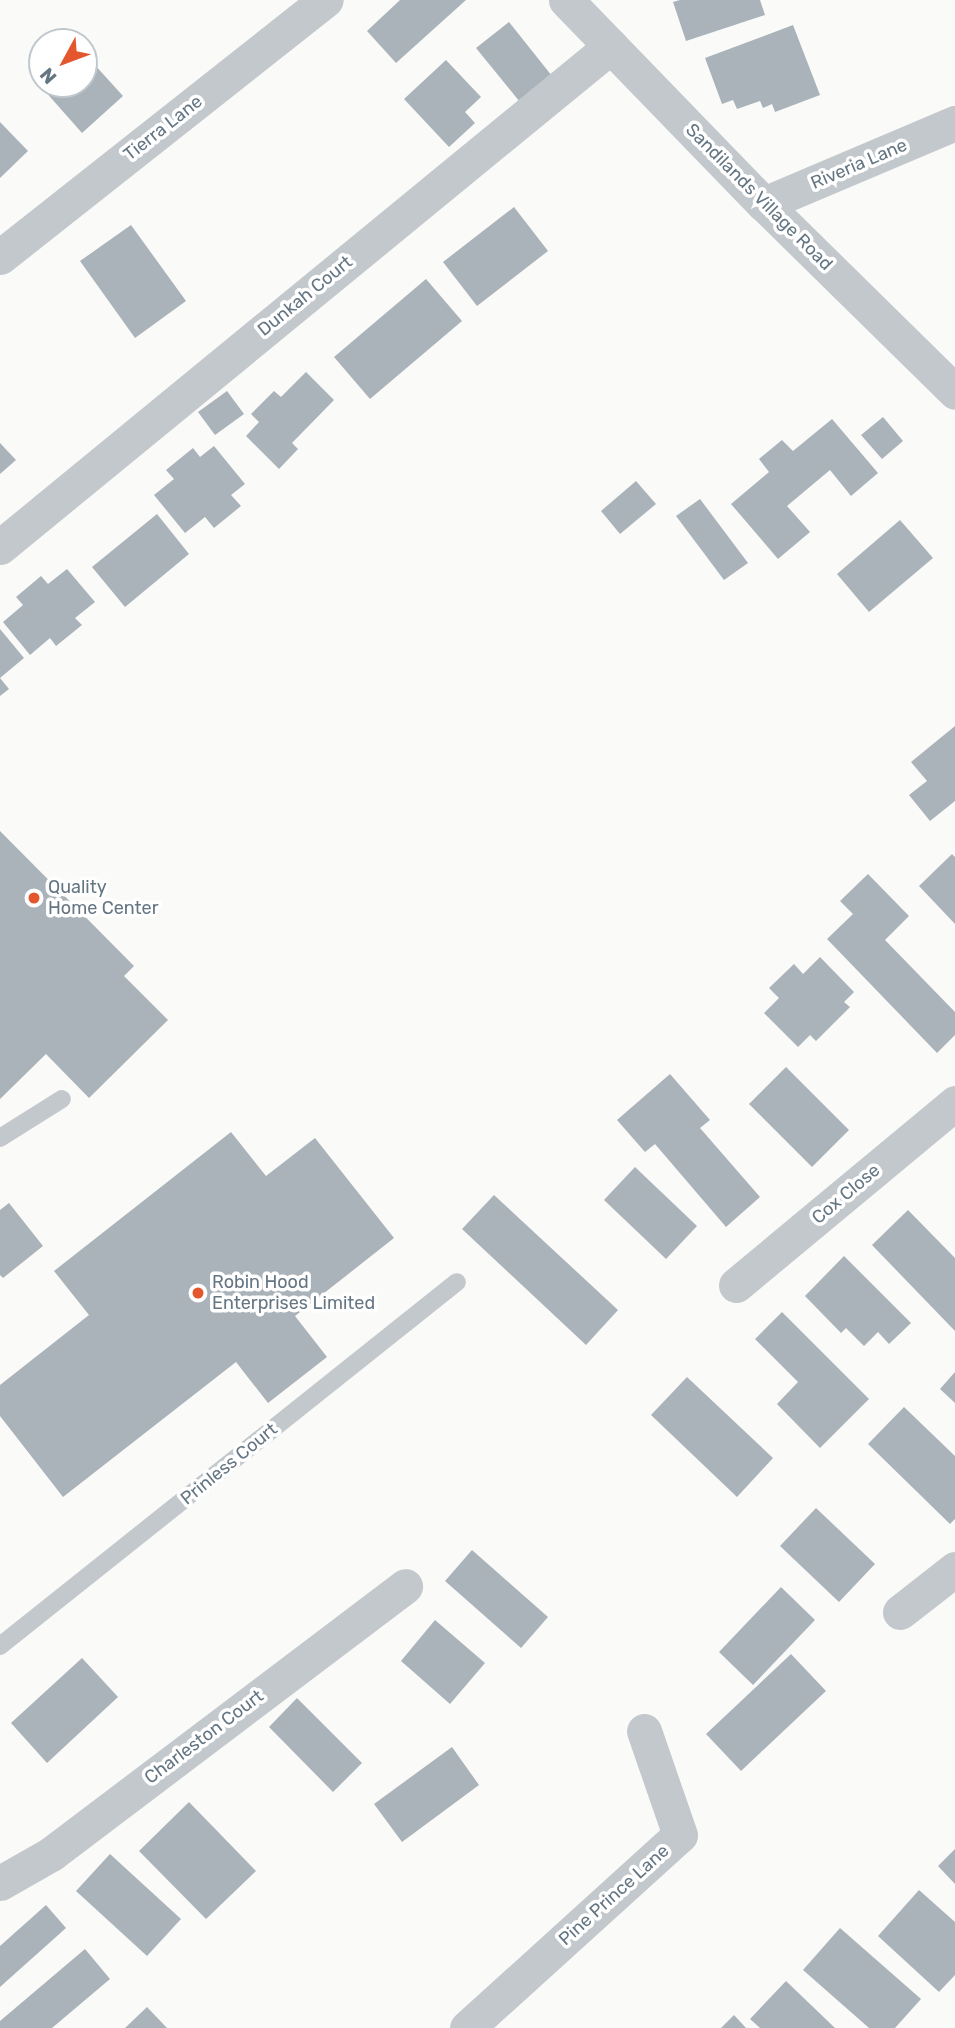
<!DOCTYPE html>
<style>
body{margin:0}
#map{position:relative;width:955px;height:2028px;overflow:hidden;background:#fafaf8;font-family:Rubik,sans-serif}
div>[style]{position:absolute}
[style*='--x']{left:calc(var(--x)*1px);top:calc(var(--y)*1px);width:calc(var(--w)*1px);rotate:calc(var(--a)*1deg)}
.building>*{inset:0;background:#aab3b9}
.lane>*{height:18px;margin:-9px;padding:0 9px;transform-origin:9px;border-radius:9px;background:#c3c8cc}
.street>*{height:35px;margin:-17.5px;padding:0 17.5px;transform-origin:17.5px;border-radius:17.5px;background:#c3c8cc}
.dots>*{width:19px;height:19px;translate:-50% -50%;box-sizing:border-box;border:4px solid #fff;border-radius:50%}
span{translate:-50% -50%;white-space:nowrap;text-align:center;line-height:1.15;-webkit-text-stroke:7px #fff;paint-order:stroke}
.street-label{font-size:18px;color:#657683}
.poi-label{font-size:18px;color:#657683}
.left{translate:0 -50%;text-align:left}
.north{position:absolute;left:28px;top:28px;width:70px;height:70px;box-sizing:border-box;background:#fff;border:2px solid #c1c8cd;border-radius:50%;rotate:229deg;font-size:19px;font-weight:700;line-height:28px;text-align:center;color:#657683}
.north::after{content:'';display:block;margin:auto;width:24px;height:32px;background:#e4572e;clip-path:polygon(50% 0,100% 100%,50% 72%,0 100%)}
</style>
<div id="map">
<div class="building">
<i style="clip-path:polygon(400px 0,466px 0,396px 63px,367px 31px)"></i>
<i style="clip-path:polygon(680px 0,760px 0,765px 15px,686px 41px,673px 2px)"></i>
<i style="clip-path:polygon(509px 22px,556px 81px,524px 107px,476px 48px)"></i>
<i style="clip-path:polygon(793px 25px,820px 95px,775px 112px,772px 104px,763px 108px,760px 101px,737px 109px,733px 100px,722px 104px,705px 58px)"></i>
<i style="clip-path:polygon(84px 53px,123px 96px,82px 133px,36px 81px,42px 76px,42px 84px,84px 84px)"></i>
<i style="clip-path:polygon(446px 60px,481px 97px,465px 112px,475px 123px,449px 147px,404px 99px)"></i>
<i style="clip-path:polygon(0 122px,28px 151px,0 178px)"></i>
<i style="clip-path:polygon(514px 207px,548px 251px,477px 306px,443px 262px)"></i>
<i style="clip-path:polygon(131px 225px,186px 301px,135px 338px,80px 261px)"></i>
<i style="clip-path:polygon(426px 279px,462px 321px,370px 399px,334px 357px)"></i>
<i style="clip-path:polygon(306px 372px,334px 400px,292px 443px,298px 449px,279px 469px,246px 436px,259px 422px,251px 414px,274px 391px,281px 397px)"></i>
<i style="clip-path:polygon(227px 391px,244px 414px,215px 435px,198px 412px)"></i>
<i style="clip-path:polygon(883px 417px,903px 441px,882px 459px,861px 435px)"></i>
<i style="clip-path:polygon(832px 419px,878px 473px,851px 496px,830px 470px,787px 506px,810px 532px,778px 559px,731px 504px,769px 472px,759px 459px,782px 440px,793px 451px)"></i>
<i style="clip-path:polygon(0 443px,16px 460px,0 474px)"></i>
<i style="clip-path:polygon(214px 446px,245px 484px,231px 495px,241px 506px,214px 528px,205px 517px,185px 533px,154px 495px,174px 479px,166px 470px,193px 448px,200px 457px)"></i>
<i style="clip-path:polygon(636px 481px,656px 504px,620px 534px,601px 511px)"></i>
<i style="clip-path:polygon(700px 499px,748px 563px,724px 580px,676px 516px)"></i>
<i style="clip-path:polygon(157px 514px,189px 554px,125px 607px,92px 567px)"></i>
<i style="clip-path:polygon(900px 520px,933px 558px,869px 612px,837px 574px)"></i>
<i style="clip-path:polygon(67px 569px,95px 602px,75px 618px,82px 625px,56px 646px,50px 638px,30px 655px,3px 622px,23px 605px,16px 597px,41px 576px,48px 584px)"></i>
<i style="clip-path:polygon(0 629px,24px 658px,0 678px,9px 689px,0 696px)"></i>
<i style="clip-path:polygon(955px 726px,955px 801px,930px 821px,909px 795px,927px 781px,911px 762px)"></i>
<i style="clip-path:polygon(0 831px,134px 966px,124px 976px,168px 1020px,89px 1098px,46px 1054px,0 1099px)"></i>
<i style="clip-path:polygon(952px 854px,955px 857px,955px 924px,919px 886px)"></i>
<i style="clip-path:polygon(868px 874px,909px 916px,885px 940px,955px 1012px,955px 1035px,937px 1053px,827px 939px,853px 914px,840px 901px)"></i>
<i style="clip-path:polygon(820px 957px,854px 992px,844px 1002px,850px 1007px,816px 1041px,810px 1035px,798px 1047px,764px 1013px,779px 998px,769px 988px,794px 964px,803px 974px)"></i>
<i style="clip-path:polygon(786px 1067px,849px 1130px,812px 1167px,749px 1104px)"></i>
<i style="clip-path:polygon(670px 1074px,710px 1120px,700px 1128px,760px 1197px,726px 1227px,655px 1144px,645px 1152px,617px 1120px)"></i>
<i style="clip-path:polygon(231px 1132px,266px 1176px,315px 1138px,394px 1238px,295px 1316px,327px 1357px,268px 1403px,236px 1362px,63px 1497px,0 1416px,0 1385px,89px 1315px,54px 1271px)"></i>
<i style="clip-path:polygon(635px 1167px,697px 1226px,666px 1259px,604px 1200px)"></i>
<i style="clip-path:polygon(494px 1195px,618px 1310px,586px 1345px,462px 1229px)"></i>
<i style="clip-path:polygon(9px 1203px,43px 1246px,3px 1278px,0 1275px,0 1210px)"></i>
<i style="clip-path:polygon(908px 1210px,955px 1258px,955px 1331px,872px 1245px)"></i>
<i style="clip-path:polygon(844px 1256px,911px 1323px,889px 1344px,878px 1332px,864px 1346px,846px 1328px,841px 1333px,805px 1296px)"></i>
<i style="clip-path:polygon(782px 1312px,869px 1399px,820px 1448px,777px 1404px,798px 1382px,755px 1339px)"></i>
<i style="clip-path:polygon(955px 1372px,955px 1403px,940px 1389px)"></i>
<i style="clip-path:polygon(687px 1377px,773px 1458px,737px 1497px,651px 1415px)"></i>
<i style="clip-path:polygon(904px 1407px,955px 1456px,955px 1519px,950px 1524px,868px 1444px)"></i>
<i style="clip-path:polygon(816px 1508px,875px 1564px,839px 1602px,780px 1546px)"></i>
<i style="clip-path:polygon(472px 1550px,548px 1617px,521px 1648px,445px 1581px)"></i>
<i style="clip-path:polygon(781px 1587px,815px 1620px,753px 1685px,719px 1652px)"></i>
<i style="clip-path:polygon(435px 1620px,485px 1663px,450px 1704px,401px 1661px)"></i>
<i style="clip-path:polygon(791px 1654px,826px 1691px,741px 1771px,706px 1734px)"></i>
<i style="clip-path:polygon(82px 1658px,118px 1697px,47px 1763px,11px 1723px)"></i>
<i style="clip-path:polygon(297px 1698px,362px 1763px,333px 1792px,269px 1727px)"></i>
<i style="clip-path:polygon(452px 1747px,479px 1785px,402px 1842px,374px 1804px)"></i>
<i style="clip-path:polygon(189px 1802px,256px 1871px,206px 1919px,139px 1851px)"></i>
<i style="clip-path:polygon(955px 1849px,955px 1884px,938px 1866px)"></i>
<i style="clip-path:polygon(110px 1854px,181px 1919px,147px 1956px,76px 1891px)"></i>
<i style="clip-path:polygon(919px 1890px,955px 1922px,955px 1975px,939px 1992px,878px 1936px)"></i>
<i style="clip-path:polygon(46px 1905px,66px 1928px,0 1987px,0 1946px)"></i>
<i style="clip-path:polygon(840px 1928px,921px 1999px,895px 2028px,869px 2028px,803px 1970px)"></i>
<i style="clip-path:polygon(85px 1949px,110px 1979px,52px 2028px,0 2028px,0 2021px)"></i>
<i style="clip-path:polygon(786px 1981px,835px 2028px,760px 2028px,750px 2019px)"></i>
<i style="clip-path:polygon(147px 2007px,167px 2028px,125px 2028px)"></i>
<i style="clip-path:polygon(734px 2015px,746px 2028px,721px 2028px)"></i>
</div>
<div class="lane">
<i style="--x:0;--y:1138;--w:73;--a:-32.2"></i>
<i style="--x:0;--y:1646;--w:584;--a:-38.54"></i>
</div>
<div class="street">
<i style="--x:566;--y:0;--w:284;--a:45.9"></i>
<i style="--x:764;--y:204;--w:268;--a:44.5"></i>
<i style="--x:764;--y:204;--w:207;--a:-23"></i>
<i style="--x:0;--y:257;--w:415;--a:-38.3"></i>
<i style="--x:0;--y:547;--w:790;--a:-39.35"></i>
<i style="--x:736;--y:1285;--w:285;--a:-39.7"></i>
<i style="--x:900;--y:1612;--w:70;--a:-38"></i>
<i style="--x:0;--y:1883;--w:59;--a:-29.6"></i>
<i style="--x:51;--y:1854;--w:444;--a:-37.1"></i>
<i style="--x:467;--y:2028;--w:287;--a:-42.2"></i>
<i style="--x:680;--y:1835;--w:110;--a:-109.1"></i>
</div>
<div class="dots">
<i style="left:34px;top:898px;background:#e4572e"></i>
<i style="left:198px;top:1293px;background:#e4572e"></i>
</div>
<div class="street-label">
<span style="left:163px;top:128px;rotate:-38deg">Tierra Lane</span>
<span style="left:859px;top:164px;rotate:-23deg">Riveria Lane</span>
<span style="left:759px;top:197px;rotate:45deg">Sandilands Village Road</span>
<span style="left:305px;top:296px;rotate:-39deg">Dunkah Court</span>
<span style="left:846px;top:1194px;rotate:-40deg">Cox Close</span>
<span style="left:229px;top:1464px;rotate:-39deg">Prinless Court</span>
<span style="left:204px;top:1737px;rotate:-37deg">Charleston Court</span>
<span style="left:614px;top:1895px;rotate:-42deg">Pine Prince Lane</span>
</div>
<div class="poi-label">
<span class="left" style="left:48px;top:898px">Quality<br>Home Center</span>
<span class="left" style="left:212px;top:1293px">Robin Hood<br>Enterprises Limited</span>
</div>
<div class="north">N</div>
</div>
